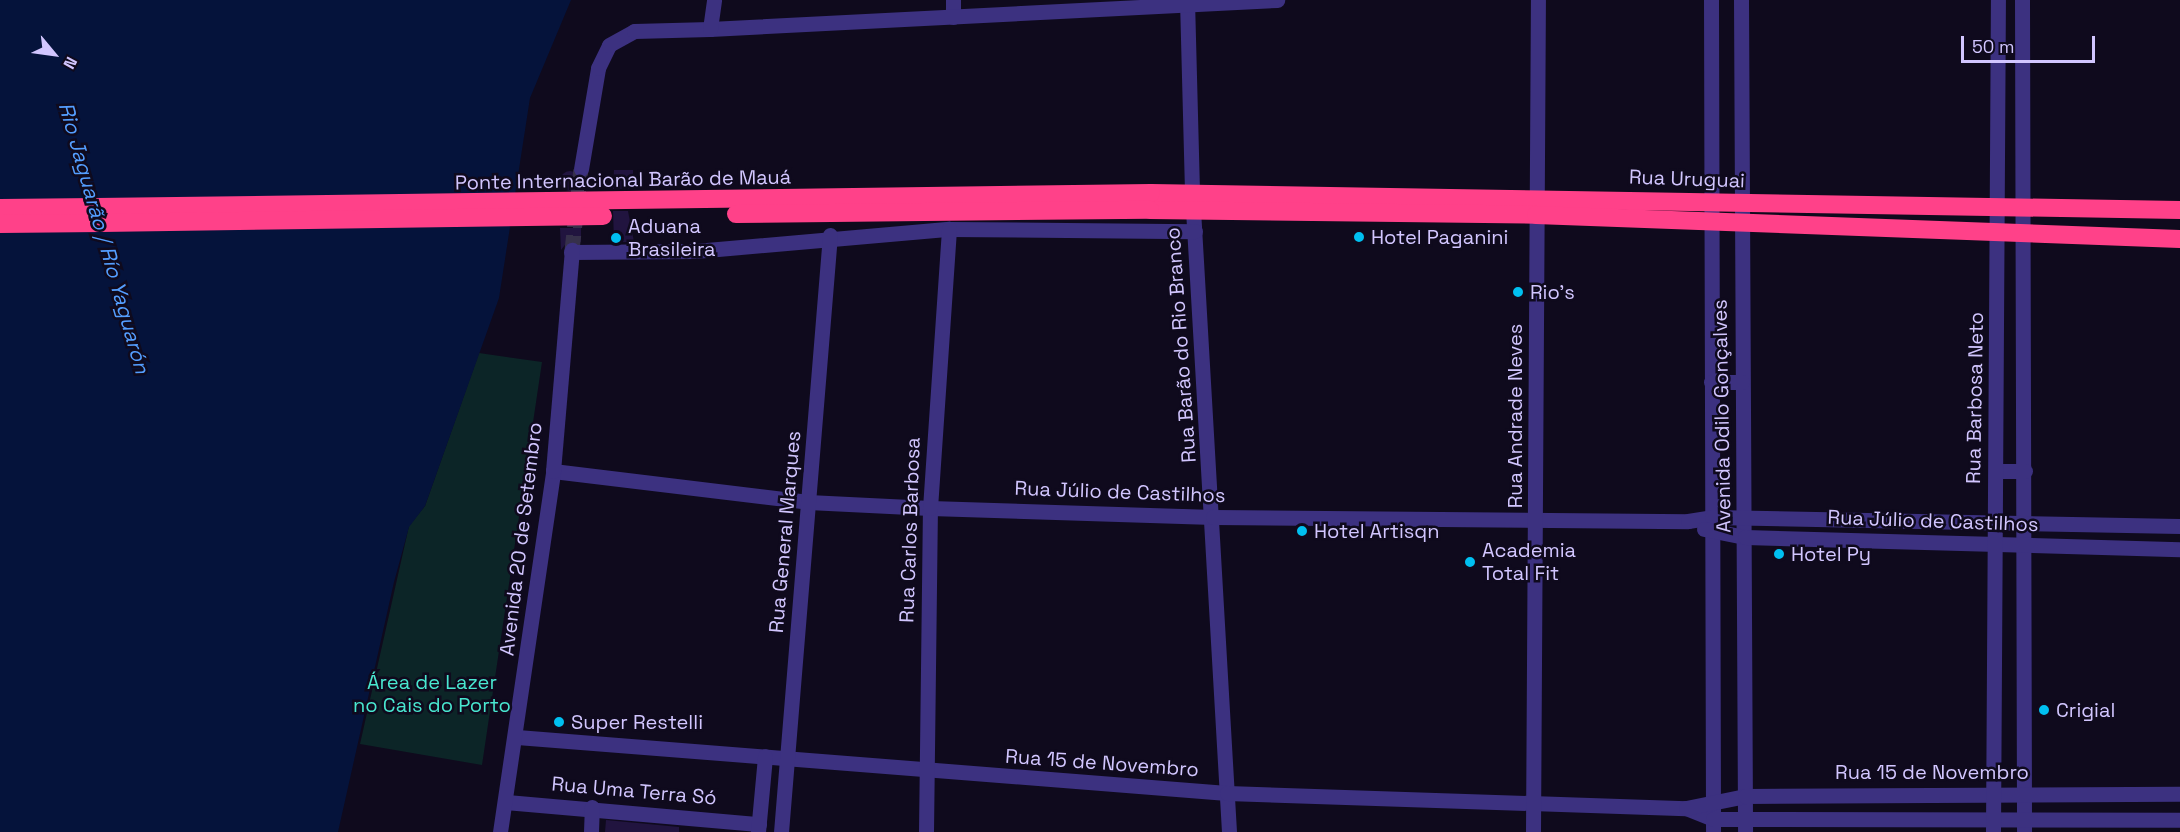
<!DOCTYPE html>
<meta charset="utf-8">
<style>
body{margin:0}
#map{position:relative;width:2180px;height:832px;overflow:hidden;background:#0f0a1d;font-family:"Space Grotesk",sans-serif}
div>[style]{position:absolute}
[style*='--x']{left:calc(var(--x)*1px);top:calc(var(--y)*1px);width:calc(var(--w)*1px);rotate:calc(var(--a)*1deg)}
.green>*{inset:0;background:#0c2527}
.water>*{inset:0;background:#05133b}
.building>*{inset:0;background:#21143f}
.round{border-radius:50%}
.minor-tunnel>*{height:15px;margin-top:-7.5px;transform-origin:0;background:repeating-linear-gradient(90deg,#36304a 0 15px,transparent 0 23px)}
.minor>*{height:15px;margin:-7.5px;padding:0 7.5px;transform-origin:7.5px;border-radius:7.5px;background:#3c3180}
.highway>*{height:18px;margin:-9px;padding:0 9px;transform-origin:9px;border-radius:9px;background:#ff4189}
.highway-bridge>*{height:18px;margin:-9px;padding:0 9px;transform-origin:9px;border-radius:9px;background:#ff4189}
.dots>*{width:16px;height:16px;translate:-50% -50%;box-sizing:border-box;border:3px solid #0f0a1d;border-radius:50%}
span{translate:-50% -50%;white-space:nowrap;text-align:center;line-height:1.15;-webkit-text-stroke:5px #0f0a1d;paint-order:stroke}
.street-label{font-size:20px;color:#d2c6ff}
.poi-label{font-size:20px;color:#d2c6ff}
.left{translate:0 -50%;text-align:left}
.park-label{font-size:20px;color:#49e7d0}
.water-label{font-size:21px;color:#549eff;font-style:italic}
.north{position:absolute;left:24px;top:24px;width:60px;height:60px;-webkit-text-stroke:4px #0f0a1d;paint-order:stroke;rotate:119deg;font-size:16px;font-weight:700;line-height:24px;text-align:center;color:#d2c6ff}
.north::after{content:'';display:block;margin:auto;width:21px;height:27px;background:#d2c6ff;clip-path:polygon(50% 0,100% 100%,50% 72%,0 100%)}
.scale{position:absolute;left:1961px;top:36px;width:134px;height:27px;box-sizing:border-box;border:3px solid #d2c6ff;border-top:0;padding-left:8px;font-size:18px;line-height:21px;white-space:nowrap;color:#d2c6ff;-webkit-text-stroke:4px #0f0a1d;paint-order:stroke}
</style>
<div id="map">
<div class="green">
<i style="clip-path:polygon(479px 353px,542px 362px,482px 765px,360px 744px,409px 526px,425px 506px)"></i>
</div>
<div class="water">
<i style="clip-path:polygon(0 0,571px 0,530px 98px,499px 298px,425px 506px,409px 527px,394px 582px,338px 832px,0 832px)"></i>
</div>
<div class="building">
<i style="clip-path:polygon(614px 170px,633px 170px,633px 189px,613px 189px)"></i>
<i class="round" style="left:560px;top:171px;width:20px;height:20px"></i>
<i style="clip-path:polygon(613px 211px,628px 211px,634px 242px,614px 242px)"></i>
<i style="clip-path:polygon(560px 228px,581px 228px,581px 242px,568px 241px,561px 250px)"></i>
<i style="clip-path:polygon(606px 820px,679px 827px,679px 832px,605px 832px)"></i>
</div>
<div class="minor-tunnel">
<i style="--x:572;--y:250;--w:81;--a:-83.7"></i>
</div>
<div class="minor">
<i style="--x:1187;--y:0;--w:192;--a:88.5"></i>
<i style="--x:1192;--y:192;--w:641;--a:86.69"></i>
<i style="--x:1711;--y:0;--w:832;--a:89.86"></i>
<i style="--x:1741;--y:0;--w:832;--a:89.72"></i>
<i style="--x:2022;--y:0;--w:832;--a:89.86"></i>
<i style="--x:953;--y:17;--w:17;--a:-90"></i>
<i style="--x:710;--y:29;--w:568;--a:-2.93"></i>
<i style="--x:581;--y:169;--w:102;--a:-80.4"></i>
<i style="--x:598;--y:68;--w:25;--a:-64"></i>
<i style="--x:609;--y:45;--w:29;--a:-29"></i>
<i style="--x:634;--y:31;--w:76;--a:-1.5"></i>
<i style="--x:710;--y:29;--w:29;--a:-82"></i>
<i style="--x:571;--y:252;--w:124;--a:-0.5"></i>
<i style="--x:695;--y:251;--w:255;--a:-5"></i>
<i style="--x:949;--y:229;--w:246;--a:0.5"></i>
<i style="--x:1711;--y:382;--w:31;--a:0"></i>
<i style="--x:553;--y:471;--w:257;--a:6.9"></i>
<i style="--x:808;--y:502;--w:122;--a:2.8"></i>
<i style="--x:930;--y:508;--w:283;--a:1.8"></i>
<i style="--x:1213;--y:517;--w:475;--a:0.5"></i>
<i style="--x:1688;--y:521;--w:24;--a:-9"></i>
<i style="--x:1712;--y:517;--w:468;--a:1.1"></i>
<i style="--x:1996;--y:471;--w:29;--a:0"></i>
<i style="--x:1704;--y:529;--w:42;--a:11"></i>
<i style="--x:1745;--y:537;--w:435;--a:1.6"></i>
<i style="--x:517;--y:737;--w:712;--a:4.51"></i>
<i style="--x:1227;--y:793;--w:459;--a:1.9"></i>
<i style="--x:1686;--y:808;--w:29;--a:22"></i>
<i style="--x:1713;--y:819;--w:467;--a:0.1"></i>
<i style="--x:506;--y:802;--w:254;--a:5"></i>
<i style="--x:1686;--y:808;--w:60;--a:-11.5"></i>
<i style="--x:1745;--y:796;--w:435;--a:-0.3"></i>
<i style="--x:500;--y:832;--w:365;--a:-81.6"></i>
<i style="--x:553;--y:471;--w:222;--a:-85.1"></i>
<i style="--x:591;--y:832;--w:25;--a:-88"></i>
<i style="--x:758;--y:832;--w:76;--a:-84.7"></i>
<i style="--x:781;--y:832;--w:599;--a:-85.31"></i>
<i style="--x:926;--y:832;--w:324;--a:-89.3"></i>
<i style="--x:930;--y:508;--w:280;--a:-86.1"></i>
<i style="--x:1533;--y:832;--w:832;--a:-89.66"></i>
<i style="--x:1993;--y:832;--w:832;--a:-89.66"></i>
</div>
<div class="highway">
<i style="--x:1151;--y:193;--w:1029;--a:0.95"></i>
<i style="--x:0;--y:208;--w:96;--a:-0.6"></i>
<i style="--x:1150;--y:210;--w:386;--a:0.7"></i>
<i style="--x:1536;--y:215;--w:644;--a:2.13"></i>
<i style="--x:0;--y:224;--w:101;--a:-0.6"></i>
</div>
<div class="highway-bridge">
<i style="--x:96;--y:207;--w:1055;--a:-0.76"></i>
<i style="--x:736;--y:214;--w:414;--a:-0.6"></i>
<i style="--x:101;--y:223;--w:502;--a:-0.8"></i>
</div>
<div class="dots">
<i style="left:1359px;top:237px;background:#00c0f1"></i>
<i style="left:616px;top:238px;background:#00c0f1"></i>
<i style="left:1518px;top:292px;background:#00c0f1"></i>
<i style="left:1302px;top:531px;background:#00c0f1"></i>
<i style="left:1779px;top:554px;background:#00c0f1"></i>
<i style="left:1470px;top:562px;background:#00c0f1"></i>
<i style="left:2044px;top:710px;background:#00c0f1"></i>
<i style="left:559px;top:722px;background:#00c0f1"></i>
</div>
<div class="street-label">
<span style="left:1687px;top:179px;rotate:2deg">Rua Uruguai</span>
<span style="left:623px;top:180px;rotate:-1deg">Ponte Internacional Barão de Mauá</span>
<span style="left:1181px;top:345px;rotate:-94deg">Rua Barão do Rio Branco</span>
<span style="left:1975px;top:398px;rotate:-89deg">Rua Barbosa Neto</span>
<span style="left:1515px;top:416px;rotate:-90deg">Rua Andrade Neves</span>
<span style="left:1722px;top:416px;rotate:-91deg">Avenida Odilo Gonçalves</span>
<span style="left:1120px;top:492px;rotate:2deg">Rua Júlio de Castilhos</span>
<span style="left:1933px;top:521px;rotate:2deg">Rua Júlio de Castilhos</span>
<span style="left:910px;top:530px;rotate:-88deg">Rua Carlos Barbosa</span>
<span style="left:785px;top:532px;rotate:-85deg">Rua General Marques</span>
<span style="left:521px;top:539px;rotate:-83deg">Avenida 20 de Setembro</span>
<span style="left:1102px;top:763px;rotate:4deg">Rua 15 de Novembro</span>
<span style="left:1932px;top:772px">Rua 15 de Novembro</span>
<span style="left:634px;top:791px;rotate:5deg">Rua Uma Terra Só</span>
</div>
<div class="poi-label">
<span class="left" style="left:628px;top:238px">Aduana<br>Brasileira</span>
<span class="left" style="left:1371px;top:237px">Hotel Paganini</span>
<span class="left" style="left:1530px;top:292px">Rio's</span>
<span class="left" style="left:1314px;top:531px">Hotel Artisqn</span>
<span class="left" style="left:1482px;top:562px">Academia<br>Total Fit</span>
<span class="left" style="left:1791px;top:554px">Hotel Py</span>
<span class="left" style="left:2056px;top:710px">Crigial</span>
<span class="left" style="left:571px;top:722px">Super Restelli</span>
</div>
<div class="park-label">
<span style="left:432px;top:694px">Área de Lazer<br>no Cais do Porto</span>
</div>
<div class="water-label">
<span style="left:104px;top:238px;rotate:74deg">Rio Jaguarão / Río Yaguarón</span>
</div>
<div class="north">N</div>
<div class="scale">50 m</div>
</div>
